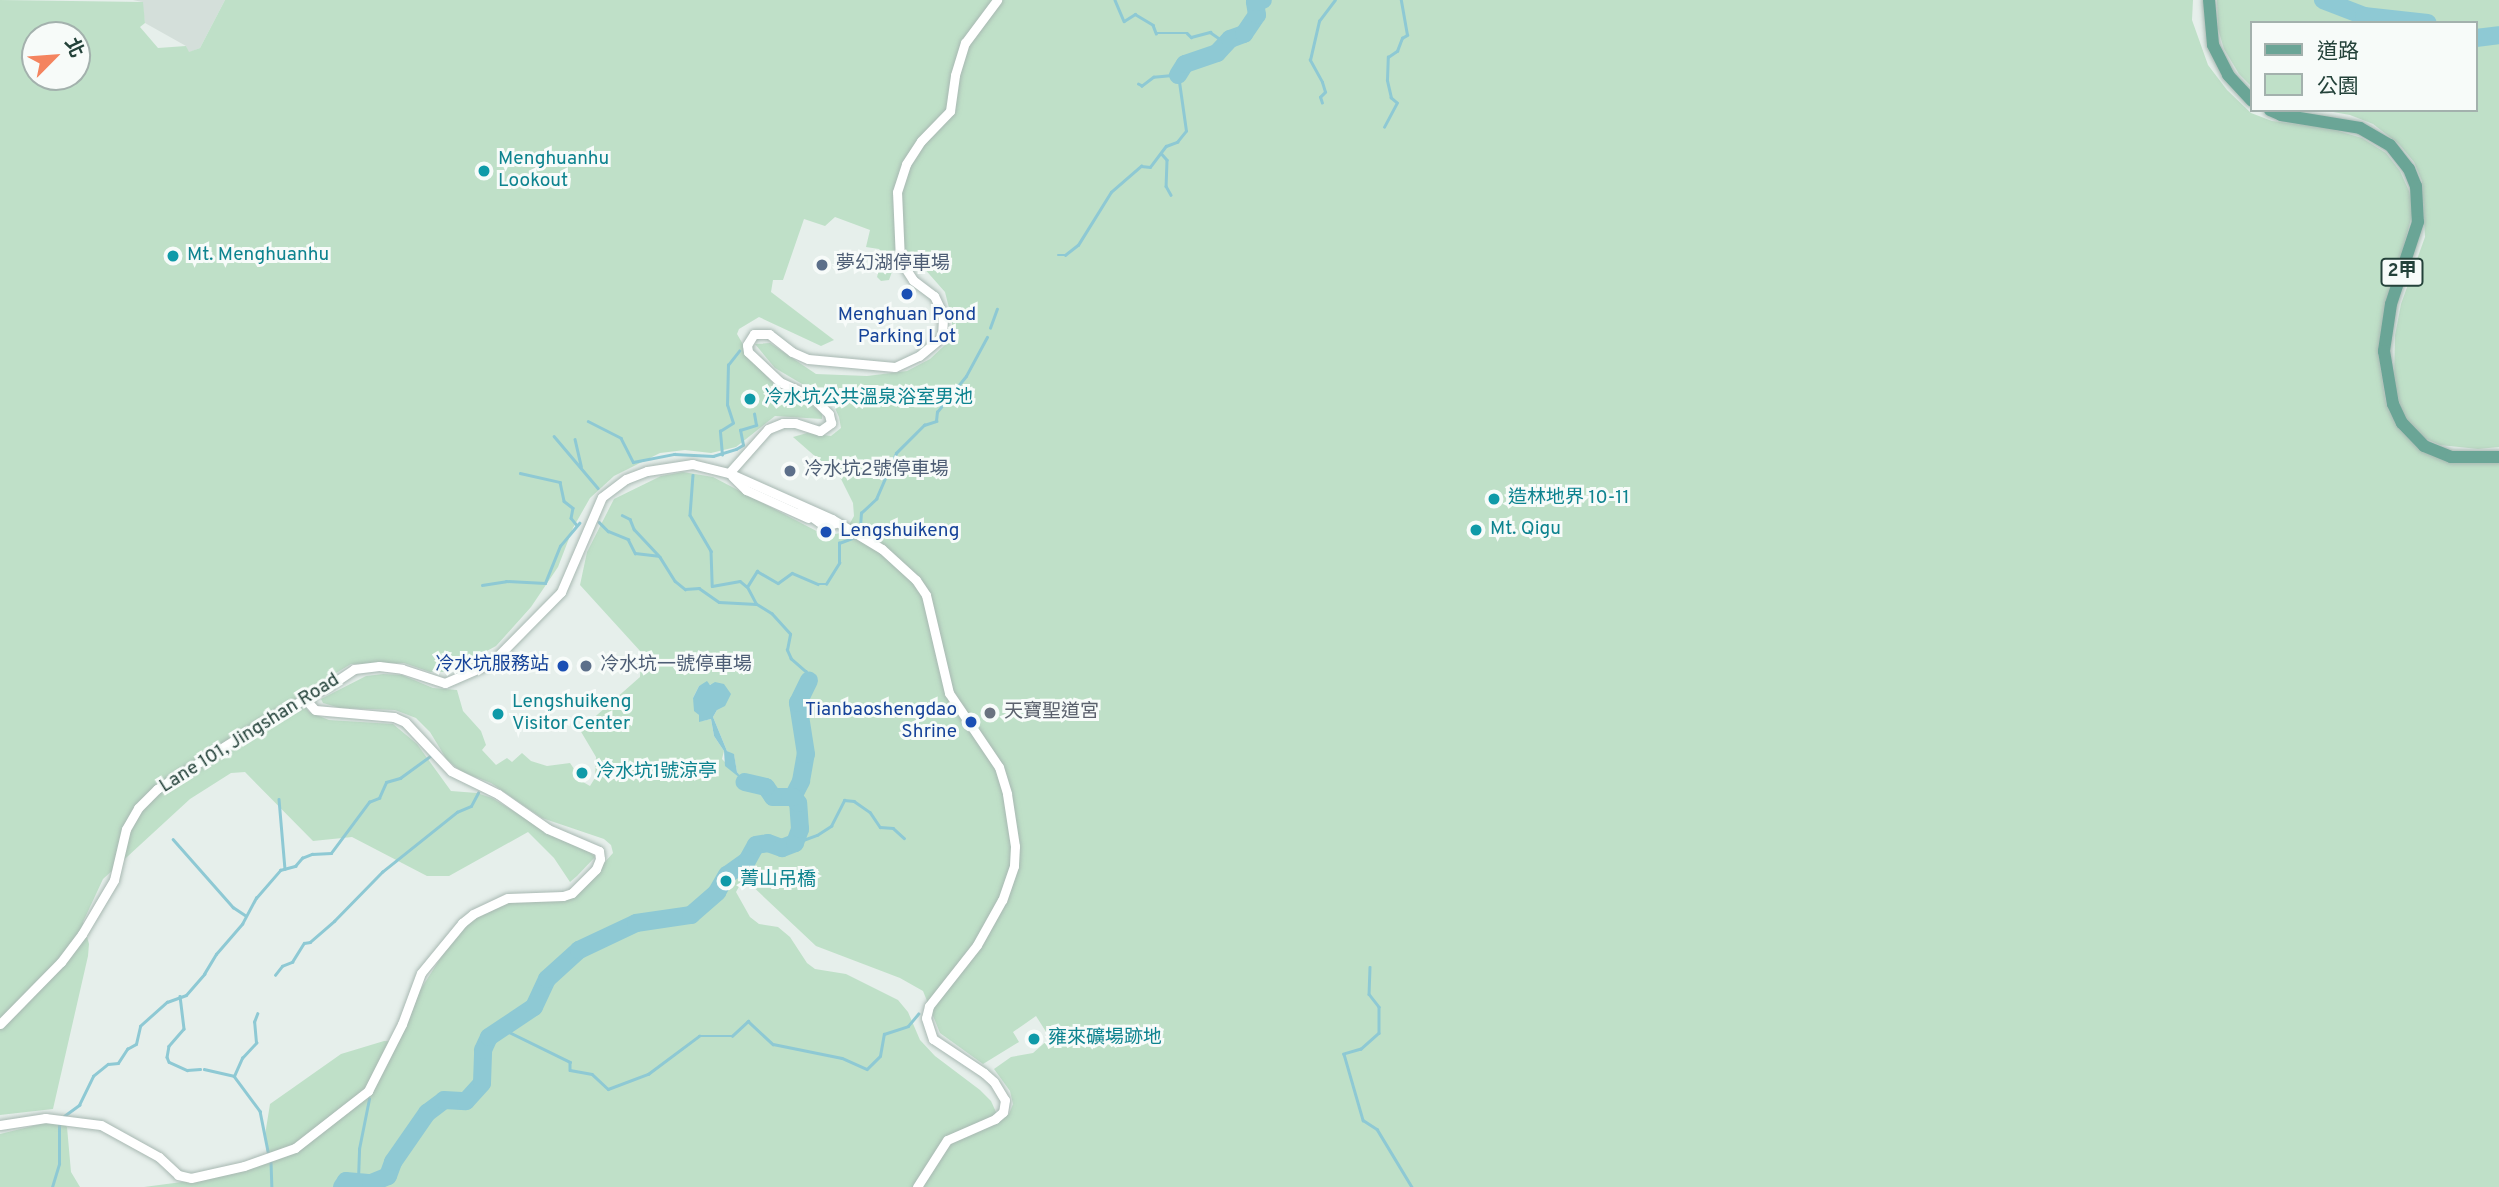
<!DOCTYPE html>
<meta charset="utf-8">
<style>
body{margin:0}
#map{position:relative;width:2499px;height:1187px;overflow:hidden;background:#e6efeb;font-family:Overpass,"Noto Sans TC",sans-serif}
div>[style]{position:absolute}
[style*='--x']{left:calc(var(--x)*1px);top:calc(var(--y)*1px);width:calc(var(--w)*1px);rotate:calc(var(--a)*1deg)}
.built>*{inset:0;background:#d4dfda}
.green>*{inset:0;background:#bfe0c8}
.water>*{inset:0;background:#8ec9d4}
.stream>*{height:2.5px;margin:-1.25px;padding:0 1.25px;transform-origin:1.25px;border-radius:1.25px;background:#8ec9d4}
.river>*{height:18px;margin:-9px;padding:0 9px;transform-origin:9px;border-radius:9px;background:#8ec9d4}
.roads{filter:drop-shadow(0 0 2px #a8b8b2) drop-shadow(0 0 2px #a8b8b2)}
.minor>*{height:9px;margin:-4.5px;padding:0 4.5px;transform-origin:4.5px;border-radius:4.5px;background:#fff}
.major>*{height:12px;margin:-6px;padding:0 6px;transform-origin:6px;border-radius:6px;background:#6aa596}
.dots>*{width:19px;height:19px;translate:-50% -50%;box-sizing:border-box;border:4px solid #f7fbf9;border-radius:50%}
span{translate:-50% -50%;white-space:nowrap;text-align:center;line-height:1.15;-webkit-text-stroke:6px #f7fbf9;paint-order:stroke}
.shield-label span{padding:2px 5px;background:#f7fbf9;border:2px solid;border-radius:5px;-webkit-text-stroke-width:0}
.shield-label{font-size:18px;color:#24423a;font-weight:700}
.culture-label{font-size:19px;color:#0d838f}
.left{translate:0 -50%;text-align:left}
.service-label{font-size:19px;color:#4e5e75}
.transit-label{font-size:19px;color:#164399}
.right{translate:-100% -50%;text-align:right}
.worship-label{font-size:19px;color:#5b616d}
.street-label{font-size:19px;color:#24423a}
.legend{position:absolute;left:2250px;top:21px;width:228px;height:91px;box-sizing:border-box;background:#f7fbf9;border:2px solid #a3b1ad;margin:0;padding:9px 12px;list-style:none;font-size:21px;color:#24423a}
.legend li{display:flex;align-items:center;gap:14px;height:35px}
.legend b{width:35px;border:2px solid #a3b1ad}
.north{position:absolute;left:21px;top:21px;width:70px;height:70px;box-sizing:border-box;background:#f7fbf9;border:2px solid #a3b1ad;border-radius:50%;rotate:65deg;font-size:19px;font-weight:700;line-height:28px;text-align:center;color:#24423a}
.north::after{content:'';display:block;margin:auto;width:24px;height:32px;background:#f4845f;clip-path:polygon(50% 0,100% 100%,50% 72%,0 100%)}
</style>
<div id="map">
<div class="built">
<i style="clip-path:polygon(133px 0,225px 0,200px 48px,188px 53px,186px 46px,145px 23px,142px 2px)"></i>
</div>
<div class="green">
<i style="clip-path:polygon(evenodd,0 0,143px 2px,145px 23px,140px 27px,158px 48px,186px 46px,189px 52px,200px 48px,225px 0,2193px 0,2192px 20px,2208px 65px,2227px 90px,2251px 113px,2272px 121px,2328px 128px,2362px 138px,2386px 153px,2400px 171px,2409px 191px,2413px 211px,2382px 329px,2380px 365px,2386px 403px,2400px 430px,2423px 452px,2499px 461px,2499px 1187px,144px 1187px,212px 1178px,268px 1163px,265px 1135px,270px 1104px,341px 1054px,384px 1041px,399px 1042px,417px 995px,452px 940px,470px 921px,514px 900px,580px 890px,613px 853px,611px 845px,604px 839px,542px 818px,491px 783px,462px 772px,447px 760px,430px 732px,416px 718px,395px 710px,340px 708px,323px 703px,321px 699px,366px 676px,383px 674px,402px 675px,433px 688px,457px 690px,463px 711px,481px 731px,486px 745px,482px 750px,496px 765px,507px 758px,512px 762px,522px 753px,531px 761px,547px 766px,570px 763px,583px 782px,590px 786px,595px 778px,596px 757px,580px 730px,640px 677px,641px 652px,580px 585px,587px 552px,614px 499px,661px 476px,683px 472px,713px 477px,826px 536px,845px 532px,854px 516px,853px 503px,841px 479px,793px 437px,807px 433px,831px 436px,841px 428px,839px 417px,834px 406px,819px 394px,775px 368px,755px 344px,770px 343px,816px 374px,867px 376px,907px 371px,930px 359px,945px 345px,952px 332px,952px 320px,945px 292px,915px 258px,893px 269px,889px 280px,881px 281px,877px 277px,883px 254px,879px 249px,866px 247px,870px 230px,835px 217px,825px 226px,804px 219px,783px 280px,773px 280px,771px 292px,834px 340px,821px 346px,759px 317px,739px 329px,737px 334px,752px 360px,778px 388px,805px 399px,822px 414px,822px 419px,775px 416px,736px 447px,711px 453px,685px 450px,660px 453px,614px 476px,590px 498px,573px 528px,558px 567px,531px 607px,496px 646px,461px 665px,443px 672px,430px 672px,404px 663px,351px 664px,298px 696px,309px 712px,329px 720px,393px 724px,417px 744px,451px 791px,477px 793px,492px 798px,548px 832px,586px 848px,595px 857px,577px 876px,570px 882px,554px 858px,528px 832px,449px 876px,427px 876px,352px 837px,313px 841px,245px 772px,231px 773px,190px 799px,103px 879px,83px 922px,89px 944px,88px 956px,53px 1109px,0 1115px,0 0,35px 35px,77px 35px,77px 77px,35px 77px,35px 35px,0 0,704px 684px,714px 685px,717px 710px,713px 717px,727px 751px,734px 755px,737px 772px,742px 779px,722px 759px,724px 751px,714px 736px,711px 719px,702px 721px,699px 715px,693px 698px,699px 686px,704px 684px,0 0,747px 881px,816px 946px,900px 978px,923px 991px,940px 1033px,983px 1064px,1019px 1042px,1013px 1032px,1036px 1016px,1050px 1038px,1033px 1053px,1011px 1057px,994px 1069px,1010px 1091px,1013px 1104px,1009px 1114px,1000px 1121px,991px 1101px,980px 1090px,935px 1056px,920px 1040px,908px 1012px,898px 1000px,846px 974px,815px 969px,807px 963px,790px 937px,778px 927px,759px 924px,750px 917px,736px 892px,741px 883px,747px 881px)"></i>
<i style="clip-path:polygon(2217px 0,2499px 0,2499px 447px,2478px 449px,2440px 445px,2424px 438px,2404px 419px,2394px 382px,2395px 335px,2401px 304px,2425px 237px,2422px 181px,2414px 162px,2399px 144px,2373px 124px,2350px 115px,2322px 110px,2476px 110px,2476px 23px,2252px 23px,2252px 87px,2239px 74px,2224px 49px,2218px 29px)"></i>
<i style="clip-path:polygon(49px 1122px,64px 1124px,67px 1127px,71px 1172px,80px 1187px,0 1187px,0 1134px)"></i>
</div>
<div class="water">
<i style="clip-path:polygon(707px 681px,710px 685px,715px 682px,724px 684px,731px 694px,725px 706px,717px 710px,713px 717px,727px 751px,734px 754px,737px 772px,745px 782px,725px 766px,724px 751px,714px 736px,711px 719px,699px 722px,699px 715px,694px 711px,693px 698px,699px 686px)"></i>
</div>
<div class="stream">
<i style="--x:1115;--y:0;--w:23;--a:67"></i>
<i style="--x:1124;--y:21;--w:13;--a:-32"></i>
<i style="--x:1135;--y:14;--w:21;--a:31"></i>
<i style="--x:1153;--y:25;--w:9;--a:69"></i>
<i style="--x:1156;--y:33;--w:31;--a:0"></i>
<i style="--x:1187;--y:33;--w:6;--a:45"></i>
<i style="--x:1191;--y:37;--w:20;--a:-15"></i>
<i style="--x:1210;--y:32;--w:19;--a:35"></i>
<i style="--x:1322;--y:103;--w:6;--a:-108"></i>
<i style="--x:1320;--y:97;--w:7;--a:-45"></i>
<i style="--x:1325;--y:92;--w:10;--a:-107"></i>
<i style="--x:1322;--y:82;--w:25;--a:-119"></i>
<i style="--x:1310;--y:60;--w:40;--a:-77"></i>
<i style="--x:1319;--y:21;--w:26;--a:-53"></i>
<i style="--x:1384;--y:127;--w:27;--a:-62"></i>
<i style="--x:1397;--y:103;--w:8;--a:-140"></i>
<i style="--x:1391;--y:98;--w:18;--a:-103"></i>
<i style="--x:1387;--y:80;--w:23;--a:-88"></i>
<i style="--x:1388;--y:57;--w:11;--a:-34"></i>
<i style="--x:1397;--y:51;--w:14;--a:-69"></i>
<i style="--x:1402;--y:38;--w:6;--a:-31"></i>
<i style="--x:1407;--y:35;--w:36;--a:-100"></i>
<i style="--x:1161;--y:153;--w:9;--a:49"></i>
<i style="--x:1167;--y:160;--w:26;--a:92"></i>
<i style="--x:1166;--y:186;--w:10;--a:61"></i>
<i style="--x:1058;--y:255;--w:7;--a:0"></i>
<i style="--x:1065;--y:255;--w:16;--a:-38"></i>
<i style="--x:1078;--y:245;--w:62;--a:-58.1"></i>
<i style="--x:1111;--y:192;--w:40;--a:-41"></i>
<i style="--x:1141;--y:166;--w:9;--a:6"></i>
<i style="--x:1150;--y:167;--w:26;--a:-53"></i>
<i style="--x:1166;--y:146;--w:12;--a:-20"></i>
<i style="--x:1177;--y:142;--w:14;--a:-51"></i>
<i style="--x:1186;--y:131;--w:57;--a:-98.1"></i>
<i style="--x:1178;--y:75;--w:24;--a:175"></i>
<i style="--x:1154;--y:77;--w:15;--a:143"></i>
<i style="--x:1142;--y:86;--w:4;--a:-153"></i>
<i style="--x:990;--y:328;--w:20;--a:-70"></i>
<i style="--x:588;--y:421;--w:37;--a:27"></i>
<i style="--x:621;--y:438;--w:27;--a:63"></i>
<i style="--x:633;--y:462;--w:42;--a:-11"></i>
<i style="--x:674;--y:454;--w:39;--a:3"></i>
<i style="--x:713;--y:456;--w:24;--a:-17"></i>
<i style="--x:736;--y:449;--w:8;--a:-30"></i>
<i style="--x:743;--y:445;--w:15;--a:-101"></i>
<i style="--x:740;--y:430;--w:17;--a:-17"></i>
<i style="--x:756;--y:425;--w:11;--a:-100"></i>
<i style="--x:554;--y:436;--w:68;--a:49.8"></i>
<i style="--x:575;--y:439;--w:28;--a:77"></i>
<i style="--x:722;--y:455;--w:24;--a:-95"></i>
<i style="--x:720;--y:431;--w:15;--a:-32"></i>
<i style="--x:733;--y:423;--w:19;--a:-108"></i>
<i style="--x:727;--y:405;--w:40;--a:-88.6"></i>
<i style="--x:728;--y:365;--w:18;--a:-52"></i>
<i style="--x:520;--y:473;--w:41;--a:12.7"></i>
<i style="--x:560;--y:482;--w:19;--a:78"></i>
<i style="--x:564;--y:501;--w:11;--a:38"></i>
<i style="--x:573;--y:508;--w:10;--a:101"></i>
<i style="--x:571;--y:518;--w:8;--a:50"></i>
<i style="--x:693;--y:475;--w:40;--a:94.3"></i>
<i style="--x:690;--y:515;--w:42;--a:59.7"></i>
<i style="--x:711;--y:551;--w:35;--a:88"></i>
<i style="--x:712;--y:586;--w:28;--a:-10"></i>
<i style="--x:740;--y:581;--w:8;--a:40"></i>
<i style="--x:622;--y:515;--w:9;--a:27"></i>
<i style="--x:630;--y:519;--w:11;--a:68"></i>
<i style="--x:634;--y:529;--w:38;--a:47"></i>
<i style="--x:660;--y:557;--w:28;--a:58"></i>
<i style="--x:675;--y:581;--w:13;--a:39"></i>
<i style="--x:685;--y:589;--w:14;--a:-4"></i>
<i style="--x:699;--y:588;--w:24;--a:35"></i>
<i style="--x:719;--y:602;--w:37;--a:3"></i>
<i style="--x:599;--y:522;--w:13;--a:45"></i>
<i style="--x:608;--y:531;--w:22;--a:22"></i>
<i style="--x:628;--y:539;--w:16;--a:63"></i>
<i style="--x:635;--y:553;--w:23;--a:7"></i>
<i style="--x:860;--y:527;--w:14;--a:-86"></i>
<i style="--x:861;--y:513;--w:21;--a:-43"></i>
<i style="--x:876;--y:499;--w:50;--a:-66.5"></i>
<i style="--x:896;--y:453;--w:40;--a:-45"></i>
<i style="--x:924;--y:425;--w:13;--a:-18"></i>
<i style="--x:936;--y:421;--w:9;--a:-84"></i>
<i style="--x:937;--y:412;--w:46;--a:-51.1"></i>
<i style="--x:966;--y:376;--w:44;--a:-61.7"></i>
<i style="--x:482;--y:585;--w:24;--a:-9"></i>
<i style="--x:506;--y:581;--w:39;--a:3"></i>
<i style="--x:545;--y:583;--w:40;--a:-68"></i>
<i style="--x:560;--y:546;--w:30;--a:-50"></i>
<i style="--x:809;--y:680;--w:9;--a:-111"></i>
<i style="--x:806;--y:672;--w:20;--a:-139"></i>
<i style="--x:791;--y:659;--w:10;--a:-114"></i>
<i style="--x:787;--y:650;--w:16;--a:-79"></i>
<i style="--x:790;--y:634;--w:27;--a:-132"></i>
<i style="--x:772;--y:614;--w:19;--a:-148"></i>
<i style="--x:756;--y:604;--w:19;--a:-118"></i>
<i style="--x:747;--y:587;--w:19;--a:-58"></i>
<i style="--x:757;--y:571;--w:24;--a:30"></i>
<i style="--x:778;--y:583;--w:17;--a:-36"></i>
<i style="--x:792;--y:573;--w:28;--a:23"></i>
<i style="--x:818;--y:584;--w:8;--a:0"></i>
<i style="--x:826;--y:584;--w:25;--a:-58"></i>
<i style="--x:839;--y:563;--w:20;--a:-90"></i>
<i style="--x:839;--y:543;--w:15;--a:-20"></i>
<i style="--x:279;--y:799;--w:70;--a:85.1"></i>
<i style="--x:173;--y:839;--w:91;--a:48.6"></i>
<i style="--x:233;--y:907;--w:14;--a:34"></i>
<i style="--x:795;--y:843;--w:23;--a:-20"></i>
<i style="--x:817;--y:835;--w:17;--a:-33"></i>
<i style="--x:831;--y:826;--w:29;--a:-63"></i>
<i style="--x:844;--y:800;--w:10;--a:6"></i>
<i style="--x:854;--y:801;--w:19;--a:35"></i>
<i style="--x:870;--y:812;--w:18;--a:56"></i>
<i style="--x:880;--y:827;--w:13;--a:4"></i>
<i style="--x:893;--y:828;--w:15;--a:42"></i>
<i style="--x:1370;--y:967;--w:27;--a:92"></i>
<i style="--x:1369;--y:994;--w:16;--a:52"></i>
<i style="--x:1379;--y:1007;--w:26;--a:90"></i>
<i style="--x:1379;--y:1033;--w:24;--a:138"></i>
<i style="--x:1361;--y:1049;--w:18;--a:164"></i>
<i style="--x:1344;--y:1054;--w:69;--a:73.9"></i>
<i style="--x:1363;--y:1120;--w:17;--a:33"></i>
<i style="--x:1377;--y:1129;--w:68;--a:58.9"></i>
<i style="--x:275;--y:975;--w:11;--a:-52"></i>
<i style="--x:282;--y:966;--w:11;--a:-22"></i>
<i style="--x:292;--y:962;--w:22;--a:-58"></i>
<i style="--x:304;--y:943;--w:6;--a:-9"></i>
<i style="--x:310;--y:942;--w:32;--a:-41"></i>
<i style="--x:334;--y:921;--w:69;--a:-45.6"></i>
<i style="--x:382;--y:872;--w:96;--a:-38.7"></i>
<i style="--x:457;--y:812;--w:15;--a:-23"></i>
<i style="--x:471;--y:806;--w:15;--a:-62"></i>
<i style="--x:180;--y:996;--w:33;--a:83"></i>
<i style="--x:184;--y:1029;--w:23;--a:131"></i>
<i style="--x:169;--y:1046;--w:11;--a:100"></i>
<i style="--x:167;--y:1057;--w:5;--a:68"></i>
<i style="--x:169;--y:1062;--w:20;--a:24"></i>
<i style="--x:187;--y:1070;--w:13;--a:-4"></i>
<i style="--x:501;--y:1028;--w:77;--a:26.2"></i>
<i style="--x:570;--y:1062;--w:8;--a:90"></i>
<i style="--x:570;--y:1070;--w:22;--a:10"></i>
<i style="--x:592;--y:1074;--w:22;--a:43"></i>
<i style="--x:608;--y:1089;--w:43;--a:-20.6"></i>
<i style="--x:648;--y:1074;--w:64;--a:-36.7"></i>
<i style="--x:699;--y:1036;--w:33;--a:0"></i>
<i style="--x:732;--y:1036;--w:22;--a:-43"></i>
<i style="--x:748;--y:1021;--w:34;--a:43"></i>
<i style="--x:773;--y:1044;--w:70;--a:11.5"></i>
<i style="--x:842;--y:1058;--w:27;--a:24"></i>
<i style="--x:867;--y:1069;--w:18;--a:-45"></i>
<i style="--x:880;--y:1056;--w:22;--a:-80"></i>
<i style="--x:884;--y:1034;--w:25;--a:-18"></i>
<i style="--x:908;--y:1026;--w:16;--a:-50"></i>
<i style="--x:204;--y:1069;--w:31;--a:13"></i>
<i style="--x:234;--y:1076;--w:44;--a:53.4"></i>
<i style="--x:260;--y:1111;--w:41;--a:78.7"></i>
<i style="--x:234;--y:1076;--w:20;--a:-66"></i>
<i style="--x:242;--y:1058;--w:21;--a:-47"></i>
<i style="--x:256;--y:1043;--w:21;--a:-95"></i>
<i style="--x:254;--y:1022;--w:9;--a:-69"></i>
<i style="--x:64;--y:1116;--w:19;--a:-36"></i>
<i style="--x:79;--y:1105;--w:32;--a:-64"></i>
<i style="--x:93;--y:1076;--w:19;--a:-39"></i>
<i style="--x:108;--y:1064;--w:10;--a:-6"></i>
<i style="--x:118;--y:1063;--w:17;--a:-57"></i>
<i style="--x:127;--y:1049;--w:10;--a:-29"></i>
<i style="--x:136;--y:1044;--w:18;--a:-77"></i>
<i style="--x:140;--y:1026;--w:36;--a:-42"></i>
<i style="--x:167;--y:1002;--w:20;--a:-20"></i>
<i style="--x:186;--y:995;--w:28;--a:-49"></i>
<i style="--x:204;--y:974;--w:23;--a:-59"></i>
<i style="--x:216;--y:954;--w:40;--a:-49"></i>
<i style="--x:242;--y:924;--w:30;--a:-62"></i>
<i style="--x:256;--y:898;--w:37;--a:-49"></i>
<i style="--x:280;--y:870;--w:16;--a:-15"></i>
<i style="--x:295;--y:866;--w:11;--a:-49"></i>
<i style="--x:302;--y:858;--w:11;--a:-22"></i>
<i style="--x:312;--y:854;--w:19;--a:-3"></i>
<i style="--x:331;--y:853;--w:64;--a:-53.3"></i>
<i style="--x:369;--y:802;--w:11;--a:-22"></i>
<i style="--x:379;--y:798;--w:17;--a:-66"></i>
<i style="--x:386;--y:782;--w:15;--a:-16"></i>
<i style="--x:400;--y:778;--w:37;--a:-36"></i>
<i style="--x:271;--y:1162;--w:25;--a:88"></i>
<i style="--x:358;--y:1180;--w:31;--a:-88"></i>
<i style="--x:359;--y:1149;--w:51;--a:-78.7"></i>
<i style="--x:52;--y:1187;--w:24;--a:-73"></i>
<i style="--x:59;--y:1164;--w:40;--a:-90"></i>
</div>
<div class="river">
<i style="--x:2323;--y:0;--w:44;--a:21.3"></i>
<i style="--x:2364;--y:16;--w:64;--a:6.2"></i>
<i style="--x:2476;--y:38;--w:23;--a:-7"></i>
<i style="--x:1178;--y:75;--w:13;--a:-58"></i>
<i style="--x:1185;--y:64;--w:34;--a:-19"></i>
<i style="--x:1217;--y:53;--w:19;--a:-47"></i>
<i style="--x:1230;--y:39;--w:15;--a:-20"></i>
<i style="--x:1244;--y:34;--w:23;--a:-56"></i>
<i style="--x:1257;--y:15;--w:13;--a:-99"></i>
<i style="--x:1255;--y:2;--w:8;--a:-14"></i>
<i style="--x:793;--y:797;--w:18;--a:-63"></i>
<i style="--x:801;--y:781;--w:27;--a:-80"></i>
<i style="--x:806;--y:754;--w:52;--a:-98.9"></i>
<i style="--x:798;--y:703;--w:25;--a:-64"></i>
<i style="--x:342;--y:1187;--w:7;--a:-56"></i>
<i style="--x:346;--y:1181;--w:25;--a:5"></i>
<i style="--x:371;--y:1183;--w:18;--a:-22"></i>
<i style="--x:388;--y:1176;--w:15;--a:-70"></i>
<i style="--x:393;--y:1162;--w:60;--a:-55.2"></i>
<i style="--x:427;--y:1113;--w:21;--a:-37"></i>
<i style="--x:444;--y:1100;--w:22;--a:3"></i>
<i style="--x:466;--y:1101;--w:24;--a:-48"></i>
<i style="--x:482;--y:1083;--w:33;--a:-88"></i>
<i style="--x:483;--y:1050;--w:14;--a:-65"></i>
<i style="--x:489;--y:1037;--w:54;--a:-33.7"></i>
<i style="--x:534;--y:1007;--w:31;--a:-65"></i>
<i style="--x:547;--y:979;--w:43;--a:-42.2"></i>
<i style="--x:579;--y:950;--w:63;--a:-25.3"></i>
<i style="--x:636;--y:923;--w:56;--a:-8.3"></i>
<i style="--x:691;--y:915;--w:35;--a:-41"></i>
<i style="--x:717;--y:892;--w:20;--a:-60"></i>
<i style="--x:727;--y:875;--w:24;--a:-35"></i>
<i style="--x:747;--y:861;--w:18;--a:-61"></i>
<i style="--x:756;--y:845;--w:12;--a:-9"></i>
<i style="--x:768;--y:843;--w:15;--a:20"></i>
<i style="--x:782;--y:848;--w:14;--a:-21"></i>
<i style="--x:795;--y:843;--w:15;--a:-70"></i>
<i style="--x:800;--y:829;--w:26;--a:-94"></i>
<i style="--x:798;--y:803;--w:8;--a:-130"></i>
<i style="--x:793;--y:797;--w:20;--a:180"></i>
<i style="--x:773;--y:797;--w:12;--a:-125"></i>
<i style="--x:766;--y:787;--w:22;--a:-167"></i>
</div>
<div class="roads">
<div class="minor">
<i style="--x:729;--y:473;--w:59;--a:-48.4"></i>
<i style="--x:768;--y:429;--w:16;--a:-22"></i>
<i style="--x:783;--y:423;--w:12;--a:0"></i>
<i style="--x:795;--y:423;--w:26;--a:18"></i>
<i style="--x:820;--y:431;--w:14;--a:-36"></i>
<i style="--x:831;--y:423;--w:9;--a:-103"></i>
<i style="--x:829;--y:414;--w:25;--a:-135"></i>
<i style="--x:811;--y:396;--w:34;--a:-156"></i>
<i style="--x:780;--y:382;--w:44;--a:-136.8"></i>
<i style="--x:748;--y:352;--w:7;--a:-98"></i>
<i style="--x:747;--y:345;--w:13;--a:-58"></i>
<i style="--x:754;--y:334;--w:15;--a:0"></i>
<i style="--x:769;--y:334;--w:29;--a:38"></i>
<i style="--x:792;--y:352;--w:17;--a:24"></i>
<i style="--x:808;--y:359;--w:87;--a:5.3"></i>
<i style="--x:895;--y:367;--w:26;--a:-25"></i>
<i style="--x:919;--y:356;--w:30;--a:-40"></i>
<i style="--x:942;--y:337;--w:22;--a:-87"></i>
<i style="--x:943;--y:315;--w:21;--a:-115"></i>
<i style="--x:934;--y:296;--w:26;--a:-143"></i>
<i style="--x:913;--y:280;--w:24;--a:-123"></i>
<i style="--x:900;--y:260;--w:68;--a:-92.5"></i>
<i style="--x:897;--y:192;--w:29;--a:-72"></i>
<i style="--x:906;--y:164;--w:27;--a:-57"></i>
<i style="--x:921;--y:141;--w:42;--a:-46"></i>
<i style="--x:950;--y:111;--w:36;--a:-82"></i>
<i style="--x:955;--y:75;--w:34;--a:-73"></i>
<i style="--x:965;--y:43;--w:54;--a:-53.3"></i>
<i style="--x:732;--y:476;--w:20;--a:45"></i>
<i style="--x:746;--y:490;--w:68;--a:24.3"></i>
<i style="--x:802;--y:510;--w:21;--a:35"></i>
<i style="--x:819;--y:522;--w:10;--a:17"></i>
<i style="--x:829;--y:525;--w:6;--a:-18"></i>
<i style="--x:0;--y:1024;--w:87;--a:-45.5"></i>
<i style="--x:61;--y:962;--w:35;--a:-53"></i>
<i style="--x:82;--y:934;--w:63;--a:-59.3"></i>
<i style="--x:114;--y:880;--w:52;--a:-76.8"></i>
<i style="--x:126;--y:829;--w:24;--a:-60"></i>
<i style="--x:138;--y:808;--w:27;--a:-45"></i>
<i style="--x:157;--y:789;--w:129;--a:-32.3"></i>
<i style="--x:266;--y:720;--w:72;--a:-28.4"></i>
<i style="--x:329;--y:686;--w:30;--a:-34"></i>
<i style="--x:354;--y:669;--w:25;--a:-7"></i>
<i style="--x:379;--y:666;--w:23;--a:7"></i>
<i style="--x:402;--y:669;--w:45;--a:18"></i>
<i style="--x:445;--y:683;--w:50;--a:-23.5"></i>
<i style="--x:491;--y:663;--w:100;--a:-45.4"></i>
<i style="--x:561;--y:592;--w:103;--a:-66.7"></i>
<i style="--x:602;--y:497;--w:30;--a:-37"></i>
<i style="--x:626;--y:479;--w:22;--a:-21"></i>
<i style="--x:647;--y:471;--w:46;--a:-8.8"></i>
<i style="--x:692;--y:464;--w:38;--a:14"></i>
<i style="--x:729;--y:473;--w:113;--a:24.1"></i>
<i style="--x:832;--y:519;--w:58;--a:31"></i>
<i style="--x:882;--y:549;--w:46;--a:42.4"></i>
<i style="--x:916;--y:580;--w:18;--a:56"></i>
<i style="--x:926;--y:595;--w:101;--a:76.8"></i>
<i style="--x:949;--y:693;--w:89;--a:56"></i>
<i style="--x:999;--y:767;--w:28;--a:73"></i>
<i style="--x:1007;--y:794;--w:53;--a:81.3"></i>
<i style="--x:1015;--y:846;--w:20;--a:93"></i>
<i style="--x:1014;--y:866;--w:36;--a:109"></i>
<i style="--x:1002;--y:900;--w:51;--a:119.1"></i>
<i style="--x:977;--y:945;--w:78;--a:128.2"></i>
<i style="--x:929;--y:1006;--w:12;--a:104"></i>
<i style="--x:926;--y:1018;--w:22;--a:72"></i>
<i style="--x:933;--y:1039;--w:61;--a:33.7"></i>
<i style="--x:984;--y:1073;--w:13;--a:42"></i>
<i style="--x:994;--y:1082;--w:21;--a:59"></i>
<i style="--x:1005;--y:1100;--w:12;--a:99"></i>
<i style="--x:1003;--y:1112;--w:11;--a:139"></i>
<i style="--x:995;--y:1119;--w:52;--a:156.4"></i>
<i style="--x:947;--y:1140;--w:56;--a:122.6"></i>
<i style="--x:0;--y:1125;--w:46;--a:-8.8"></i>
<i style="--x:45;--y:1118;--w:56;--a:7.1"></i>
<i style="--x:101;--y:1125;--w:66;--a:28.9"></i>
<i style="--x:159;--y:1157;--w:26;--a:43"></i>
<i style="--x:178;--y:1175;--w:13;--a:13"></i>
<i style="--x:191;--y:1178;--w:54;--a:-12.8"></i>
<i style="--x:244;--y:1166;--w:54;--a:-19.4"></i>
<i style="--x:295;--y:1148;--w:93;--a:-38"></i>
<i style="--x:368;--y:1091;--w:75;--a:-63.1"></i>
<i style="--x:402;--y:1024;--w:54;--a:-69.6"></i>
<i style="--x:421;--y:973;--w:65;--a:-50.6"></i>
<i style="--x:462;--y:923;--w:14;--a:-39"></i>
<i style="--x:473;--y:914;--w:38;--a:-25"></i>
<i style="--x:508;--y:898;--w:55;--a:-2.1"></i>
<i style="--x:563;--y:896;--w:9;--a:-18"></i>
<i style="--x:572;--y:893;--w:34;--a:-45"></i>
<i style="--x:596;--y:869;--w:11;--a:-68"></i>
<i style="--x:600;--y:859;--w:8;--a:-97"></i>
<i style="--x:599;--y:851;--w:56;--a:-156.7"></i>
<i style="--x:548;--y:829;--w:61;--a:-145"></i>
<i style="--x:498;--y:794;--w:52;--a:-153.9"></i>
<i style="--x:451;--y:771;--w:67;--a:-133.2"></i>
<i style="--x:405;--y:722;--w:12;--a:-156"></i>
<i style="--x:394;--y:717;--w:79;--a:-174.9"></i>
<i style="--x:315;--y:710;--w:15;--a:-132"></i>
</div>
<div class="major">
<i style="--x:2209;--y:0;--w:45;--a:84.9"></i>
<i style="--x:2213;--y:45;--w:34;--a:63"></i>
<i style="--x:2228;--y:75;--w:35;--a:47"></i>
<i style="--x:2270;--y:110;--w:12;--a:24"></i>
<i style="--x:2281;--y:115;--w:80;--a:9.3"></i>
<i style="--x:2360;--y:128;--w:34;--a:30"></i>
<i style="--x:2390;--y:145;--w:31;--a:52"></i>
<i style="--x:2409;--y:169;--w:18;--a:68"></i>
<i style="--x:2416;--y:186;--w:36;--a:87"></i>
<i style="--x:2418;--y:222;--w:86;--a:108.2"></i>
<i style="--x:2391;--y:304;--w:48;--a:98.5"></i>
<i style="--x:2384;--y:351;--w:54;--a:80.4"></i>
<i style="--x:2393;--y:404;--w:21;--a:65"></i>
<i style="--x:2402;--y:423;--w:32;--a:46"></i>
<i style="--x:2424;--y:446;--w:29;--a:22"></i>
<i style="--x:2451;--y:457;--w:48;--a:0"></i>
</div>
</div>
<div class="dots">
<i style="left:484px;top:171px;background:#0f9aa8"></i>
<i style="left:173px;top:256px;background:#0f9aa8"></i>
<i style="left:822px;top:265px;background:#5c6f8a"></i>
<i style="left:907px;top:294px;background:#1a4fb4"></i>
<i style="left:750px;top:399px;background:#0f9aa8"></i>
<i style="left:790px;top:471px;background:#5c6f8a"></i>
<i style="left:1494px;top:499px;background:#0f9aa8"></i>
<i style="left:1476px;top:530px;background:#0f9aa8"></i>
<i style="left:826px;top:532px;background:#1a4fb4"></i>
<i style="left:563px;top:666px;background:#1a4fb4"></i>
<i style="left:586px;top:666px;background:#5c6f8a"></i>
<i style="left:990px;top:713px;background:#6b7280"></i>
<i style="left:498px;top:714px;background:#0f9aa8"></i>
<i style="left:971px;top:722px;background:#1a4fb4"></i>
<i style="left:582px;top:773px;background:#0f9aa8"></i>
<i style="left:726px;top:881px;background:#0f9aa8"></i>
<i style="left:1034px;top:1039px;background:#0f9aa8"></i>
</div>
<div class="shield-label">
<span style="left:2402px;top:272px">2甲</span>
</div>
<div class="culture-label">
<span class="left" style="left:498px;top:171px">Menghuanhu<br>Lookout</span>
<span class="left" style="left:187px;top:256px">Mt. Menghuanhu</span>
<span class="left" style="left:764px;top:399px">冷水坑公共溫泉浴室男池</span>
<span class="left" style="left:1508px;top:499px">造林地界 10-11</span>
<span class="left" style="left:1490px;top:530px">Mt. Qigu</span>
<span class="left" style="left:512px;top:714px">Lengshuikeng<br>Visitor Center</span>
<span class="left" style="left:596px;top:773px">冷水坑1號涼亭</span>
<span class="left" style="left:740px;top:881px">菁山吊橋</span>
<span class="left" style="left:1048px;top:1039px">雍來礦場跡地</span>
</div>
<div class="service-label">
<span class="left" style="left:836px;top:265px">夢幻湖停車場</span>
<span class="left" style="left:804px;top:471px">冷水坑2號停車場</span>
<span class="left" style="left:600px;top:666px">冷水坑一號停車場</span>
</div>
<div class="transit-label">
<span style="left:907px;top:327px">Menghuan Pond<br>Parking Lot</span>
<span class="left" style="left:840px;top:532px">Lengshuikeng</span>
<span class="right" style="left:549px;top:666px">冷水坑服務站</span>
<span class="right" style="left:957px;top:722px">Tianbaoshengdao<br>Shrine</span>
</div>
<div class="worship-label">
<span class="left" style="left:1004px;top:713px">天寶聖道宮</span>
</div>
<div class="street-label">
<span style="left:250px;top:734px;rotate:-32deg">Lane 101, Jingshan Road</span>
</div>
<ul class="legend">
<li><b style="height:9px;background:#6aa596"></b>道路</li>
<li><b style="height:19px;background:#bfe0c8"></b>公園</li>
</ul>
<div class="north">北</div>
</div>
